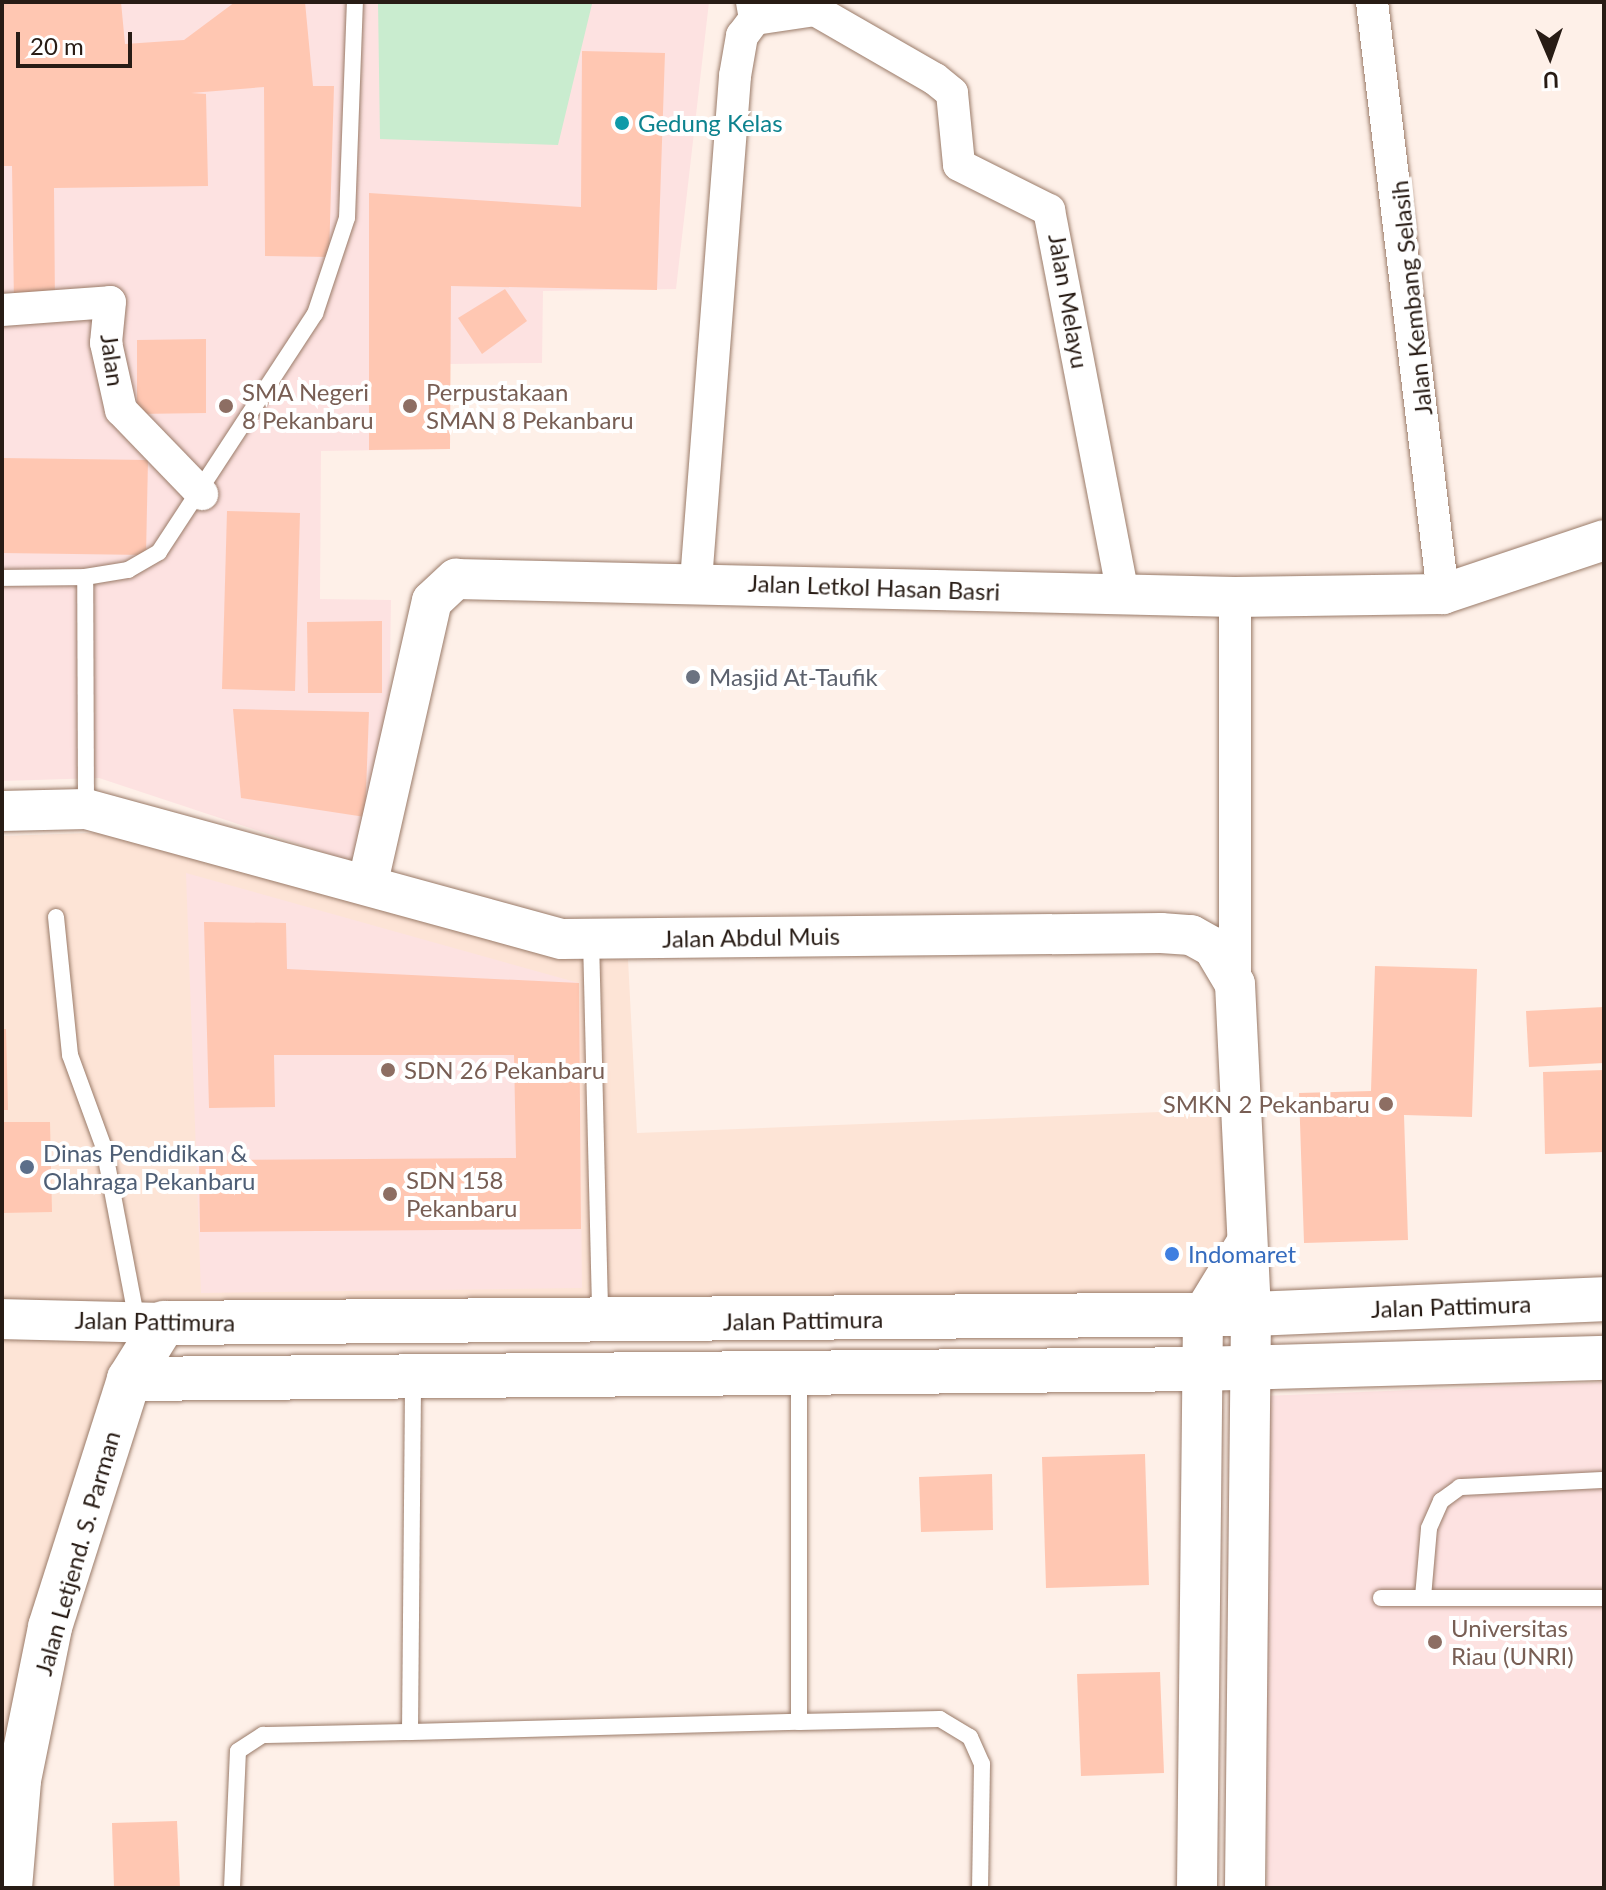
<!DOCTYPE html>
<style>
body{margin:0}
#map{position:relative;width:1606px;height:1890px;overflow:hidden;background:#fef0e8;font-family:Lato,sans-serif}
div>[style]{position:absolute}
[style*='--x']{left:calc(var(--x)*1px);top:calc(var(--y)*1px);width:calc(var(--w)*1px);rotate:calc(var(--a)*1deg)}
.built>*{inset:0;background:#fde4d6}
.education>*{inset:0;background:#fde2e1}
.green>*{inset:0;background:#c9eccf}
.building>*{inset:0;background:#ffc7b2}
.roads{filter:drop-shadow(0 0 2px #9a7b69) drop-shadow(0 0 2px #9a7b69)}
.service>*{height:16px;margin:-8px;padding:0 8px;transform-origin:8px;border-radius:8px;background:#fff}
.minor>*{height:32px;margin:-16px;padding:0 16px;transform-origin:16px;border-radius:16px;background:#fff}
.tertiary>*{height:40px;margin:-20px;padding:0 20px;transform-origin:20px;border-radius:20px;background:#fff}
.secondary>*{height:44px;margin:-22px;padding:0 22px;transform-origin:22px;border-radius:22px;background:#fff}
.dots>*{width:22px;height:22px;translate:-50% -50%;box-sizing:border-box;border:4px solid #fff;border-radius:50%}
span{translate:-50% -50%;white-space:nowrap;text-align:center;line-height:1.15;-webkit-text-stroke:8px #fff;paint-order:stroke}
.culture-label{font-size:24px;color:#0d838f}
.left{translate:0 -50%;text-align:left}
.street-label{font-size:24px;color:#281c15}
.education-label{font-size:24px;color:#785e54}
.right{translate:-100% -50%;text-align:right}
.worship-label{font-size:24px;color:#5b616d}
.service-label{font-size:24px;color:#4e5e75}
.shop-label{font-size:24px;color:#366cbe}
.frame{position:absolute;inset:0;border:4px solid #281c15;pointer-events:none}
.north{position:absolute;left:1510px;top:16px;width:80px;height:80px;-webkit-text-stroke:6px #fff;paint-order:stroke;rotate:178deg;font-size:22px;font-weight:700;line-height:32px;text-align:center;color:#281c15}
.north::after{content:'';display:block;margin:auto;width:28px;height:36px;background:#281c15;clip-path:polygon(50% 0,100% 100%,50% 72%,0 100%)}
.scale{position:absolute;left:16px;top:32px;width:116px;height:36px;box-sizing:border-box;border:4px solid #281c15;border-top:0;padding-left:10px;font-size:24px;line-height:28px;white-space:nowrap;color:#281c15;-webkit-text-stroke:6px #fff;paint-order:stroke}
</style>
<div id="map">
<div class="built">
<i style="clip-path:polygon(117px 832px,568px 959px,628px 959px,637px 1133px,1235px 1109px,1239px 1297px,759px 1307px,151px 1302px,114px 1371px,2px 1794px,2px 836px)"></i>
</div>
<div class="education">
<i style="clip-path:polygon(2px 2px,709px 2px,676px 289px,543px 291px,542px 363px,450px 364px,450px 449px,321px 451px,320px 599px,391px 600px,389px 722px,362px 865px,99px 778px,2px 781px)"></i>
<i style="clip-path:polygon(186px 873px,579px 983px,582px 1288px,201px 1293px)"></i>
<i style="clip-path:polygon(1604px 1382px,1604px 1888px,1267px 1888px,1265px 1396px)"></i>
</div>
<div class="green">
<i style="clip-path:polygon(378px 2px,600px 2px,592px 4px,558px 145px,380px 139px)"></i>
</div>
<div class="building">
<i style="clip-path:polygon(2px 2px,121px 2px,125px 44px,184px 40px,235px 2px,305px 2px,313px 86px,334px 86px,329px 257px,265px 256px,264px 87px,191px 93px,206px 94px,208px 186px,54px 188px,55px 304px,14px 305px,12px 166px,2px 166px)"></i>
<i style="clip-path:polygon(582px 51px,665px 53px,657px 290px,451px 286px,450px 449px,369px 450px,369px 193px,581px 207px)"></i>
<i style="clip-path:polygon(505px 289px,527px 321px,482px 354px,458px 318px)"></i>
<i style="clip-path:polygon(206px 339px,206px 413px,137px 414px,137px 340px)"></i>
<i style="clip-path:polygon(2px 458px,148px 460px,146px 555px,2px 553px)"></i>
<i style="clip-path:polygon(227px 511px,300px 513px,295px 691px,222px 689px)"></i>
<i style="clip-path:polygon(382px 621px,382px 693px,308px 693px,307px 622px)"></i>
<i style="clip-path:polygon(233px 709px,369px 712px,365px 817px,241px 798px)"></i>
<i style="clip-path:polygon(204px 922px,286px 923px,287px 969px,579px 983px,581px 1229px,200px 1232px,199px 1160px,516px 1158px,514px 1055px,274px 1055px,275px 1107px,209px 1108px)"></i>
<i style="clip-path:polygon(1375px 966px,1477px 969px,1472px 1117px,1404px 1115px,1408px 1240px,1304px 1243px,1299px 1093px,1371px 1091px)"></i>
<i style="clip-path:polygon(1604px 1007px,1604px 1063px,1529px 1067px,1526px 1011px)"></i>
<i style="clip-path:polygon(2px 1029px,6px 1029px,8px 1110px,2px 1110px)"></i>
<i style="clip-path:polygon(1604px 1070px,1604px 1152px,1545px 1154px,1543px 1072px)"></i>
<i style="clip-path:polygon(2px 1122px,50px 1122px,52px 1212px,2px 1213px)"></i>
<i style="clip-path:polygon(1145px 1454px,1149px 1585px,1046px 1588px,1042px 1457px)"></i>
<i style="clip-path:polygon(992px 1474px,993px 1530px,921px 1532px,919px 1477px)"></i>
<i style="clip-path:polygon(1160px 1672px,1164px 1773px,1081px 1776px,1077px 1674px)"></i>
<i style="clip-path:polygon(177px 1821px,180px 1888px,114px 1888px,112px 1823px)"></i>
</div>
<div class="roads">
<div class="service">
<i style="--x:2;--y:578;--w:83;--a:-0.7"></i>
<i style="--x:86;--y:809;--w:232;--a:-90.2"></i>
<i style="--x:85;--y:577;--w:44;--a:-9.2"></i>
<i style="--x:128;--y:570;--w:36;--a:-30"></i>
<i style="--x:159;--y:552;--w:285;--a:-56.8"></i>
<i style="--x:315;--y:314;--w:101;--a:-71.6"></i>
<i style="--x:347;--y:218;--w:216;--a:-87.9"></i>
<i style="--x:56;--y:917;--w:139;--a:84.2"></i>
<i style="--x:70;--y:1055;--w:99;--a:69.9"></i>
<i style="--x:104;--y:1148;--w:176;--a:79.2"></i>
<i style="--x:591;--y:939;--w:377;--a:88.6"></i>
<i style="--x:799;--y:1374;--w:348;--a:90"></i>
<i style="--x:799;--y:1722;--w:141;--a:-1.2"></i>
<i style="--x:940;--y:1719;--w:35;--a:31"></i>
<i style="--x:970;--y:1737;--w:30;--a:66"></i>
<i style="--x:982;--y:1764;--w:124;--a:90.9"></i>
<i style="--x:1423;--y:1597;--w:69;--a:-85"></i>
<i style="--x:1429;--y:1528;--w:30;--a:-66"></i>
<i style="--x:1441;--y:1501;--w:24;--a:-36"></i>
<i style="--x:1460;--y:1487;--w:144;--a:-2.8"></i>
<i style="--x:1381;--y:1598;--w:223;--a:0"></i>
<i style="--x:410;--y:1732;--w:389;--a:-1.5"></i>
<i style="--x:232;--y:1888;--w:137;--a:-87.5"></i>
<i style="--x:238;--y:1751;--w:30;--a:-33"></i>
<i style="--x:263;--y:1735;--w:147;--a:-1.2"></i>
<i style="--x:410;--y:1732;--w:353;--a:-89.5"></i>
</div>
<div class="minor">
<i style="--x:1372;--y:2;--w:596;--a:83.16"></i>
<i style="--x:755;--y:19;--w:61;--a:-8.5"></i>
<i style="--x:815;--y:10;--w:138;--a:29.9"></i>
<i style="--x:935;--y:79;--w:22;--a:39"></i>
<i style="--x:952;--y:93;--w:72;--a:84.4"></i>
<i style="--x:959;--y:165;--w:101;--a:26.6"></i>
<i style="--x:1049;--y:210;--w:392;--a:79.1"></i>
<i style="--x:2;--y:310;--w:108;--a:-4.2"></i>
<i style="--x:110;--y:302;--w:41;--a:95.6"></i>
<i style="--x:106;--y:343;--w:69;--a:77.4"></i>
<i style="--x:121;--y:410;--w:117;--a:46"></i>
<i style="--x:696;--y:581;--w:507;--a:-85.58"></i>
<i style="--x:735;--y:76;--w:41;--a:-80.1"></i>
<i style="--x:742;--y:36;--w:21;--a:-53"></i>
<i style="--x:755;--y:19;--w:17;--a:-100"></i>
<i style="--x:1235;--y:597;--w:387;--a:90"></i>
</div>
<div class="tertiary">
<i style="--x:2;--y:811;--w:84;--a:-1.4"></i>
<i style="--x:86;--y:809;--w:493;--a:15.3"></i>
<i style="--x:562;--y:939;--w:599;--a:-0.57"></i>
<i style="--x:1161;--y:933;--w:30;--a:4"></i>
<i style="--x:1191;--y:935;--w:25;--a:29"></i>
<i style="--x:1213;--y:947;--w:43;--a:59.3"></i>
<i style="--x:1235;--y:984;--w:330;--a:87.2"></i>
<i style="--x:1251;--y:1314;--w:574;--a:90.6"></i>
<i style="--x:368;--y:882;--w:288;--a:-77.2"></i>
<i style="--x:432;--y:601;--w:33;--a:-43"></i>
<i style="--x:456;--y:579;--w:779;--a:1.32"></i>
<i style="--x:1235;--y:597;--w:208;--a:-0.8"></i>
<i style="--x:1443;--y:594;--w:170;--a:-18.5"></i>
<i style="--x:2;--y:1319;--w:162;--a:1.4"></i>
<i style="--x:1197;--y:1888;--w:574;--a:-89.4"></i>
<i style="--x:1203;--y:1314;--w:84;--a:-58.6"></i>
</div>
<div class="secondary">
<i style="--x:129;--y:1379;--w:1074;--a:-0.53"></i>
<i style="--x:1203;--y:1369;--w:401;--a:-1.6"></i>
<i style="--x:10;--y:1888;--w:108;--a:-85.2"></i>
<i style="--x:19;--y:1780;--w:156;--a:-78.5"></i>
<i style="--x:50;--y:1627;--w:260;--a:-72.3"></i>
<i style="--x:129;--y:1379;--w:66;--a:-58"></i>
<i style="--x:164;--y:1323;--w:1087;--a:-0.47"></i>
<i style="--x:1251;--y:1314;--w:353;--a:-2.4"></i>
</div>
</div>
<div class="dots">
<i style="left:622px;top:123px;background:#0f9aa8"></i>
<i style="left:226px;top:406px;background:#8d6e63"></i>
<i style="left:410px;top:406px;background:#8d6e63"></i>
<i style="left:693px;top:677px;background:#6b7280"></i>
<i style="left:388px;top:1070px;background:#8d6e63"></i>
<i style="left:1386px;top:1104px;background:#8d6e63"></i>
<i style="left:27px;top:1167px;background:#5c6f8a"></i>
<i style="left:390px;top:1194px;background:#8d6e63"></i>
<i style="left:1172px;top:1254px;background:#3f7fe0"></i>
<i style="left:1435px;top:1642px;background:#8d6e63"></i>
</div>
<div class="culture-label">
<span class="left" style="left:638px;top:123px">Gedung Kelas</span>
</div>
<div class="street-label">
<span style="left:1411px;top:298px;rotate:-96deg">Jalan Kembang Selasih</span>
<span style="left:1069px;top:301px;rotate:80deg">Jalan Melayu</span>
<span style="left:113px;top:360px;rotate:82deg">Jalan</span>
<span style="left:874px;top:587px;rotate:2deg">Jalan Letkol Hasan Basri</span>
<span style="left:751px;top:937px;rotate:-1deg">Jalan Abdul Muis</span>
<span style="left:1451px;top:1306px;rotate:-2deg">Jalan Pattimura</span>
<span style="left:803px;top:1320px;rotate:-1deg">Jalan Pattimura</span>
<span style="left:155px;top:1321px;rotate:1deg">Jalan Pattimura</span>
<span style="left:77px;top:1553px;rotate:-74deg">Jalan Letjend. S. Parman</span>
</div>
<div class="education-label">
<span class="left" style="left:242px;top:406px">SMA Negeri<br>8 Pekanbaru</span>
<span class="left" style="left:426px;top:406px">Perpustakaan<br>SMAN 8 Pekanbaru</span>
<span class="left" style="left:404px;top:1070px">SDN 26 Pekanbaru</span>
<span class="right" style="left:1370px;top:1104px">SMKN 2 Pekanbaru</span>
<span class="left" style="left:406px;top:1194px">SDN 158<br>Pekanbaru</span>
<span class="left" style="left:1451px;top:1642px">Universitas<br>Riau (UNRI)</span>
</div>
<div class="worship-label">
<span class="left" style="left:709px;top:677px">Masjid At-Taufik</span>
</div>
<div class="service-label">
<span class="left" style="left:43px;top:1167px">Dinas Pendidikan &amp;<br>Olahraga Pekanbaru</span>
</div>
<div class="shop-label">
<span class="left" style="left:1188px;top:1254px">Indomaret</span>
</div>
<div class="frame"></div>
<div class="north">U</div>
<div class="scale">20 m</div>
</div>
